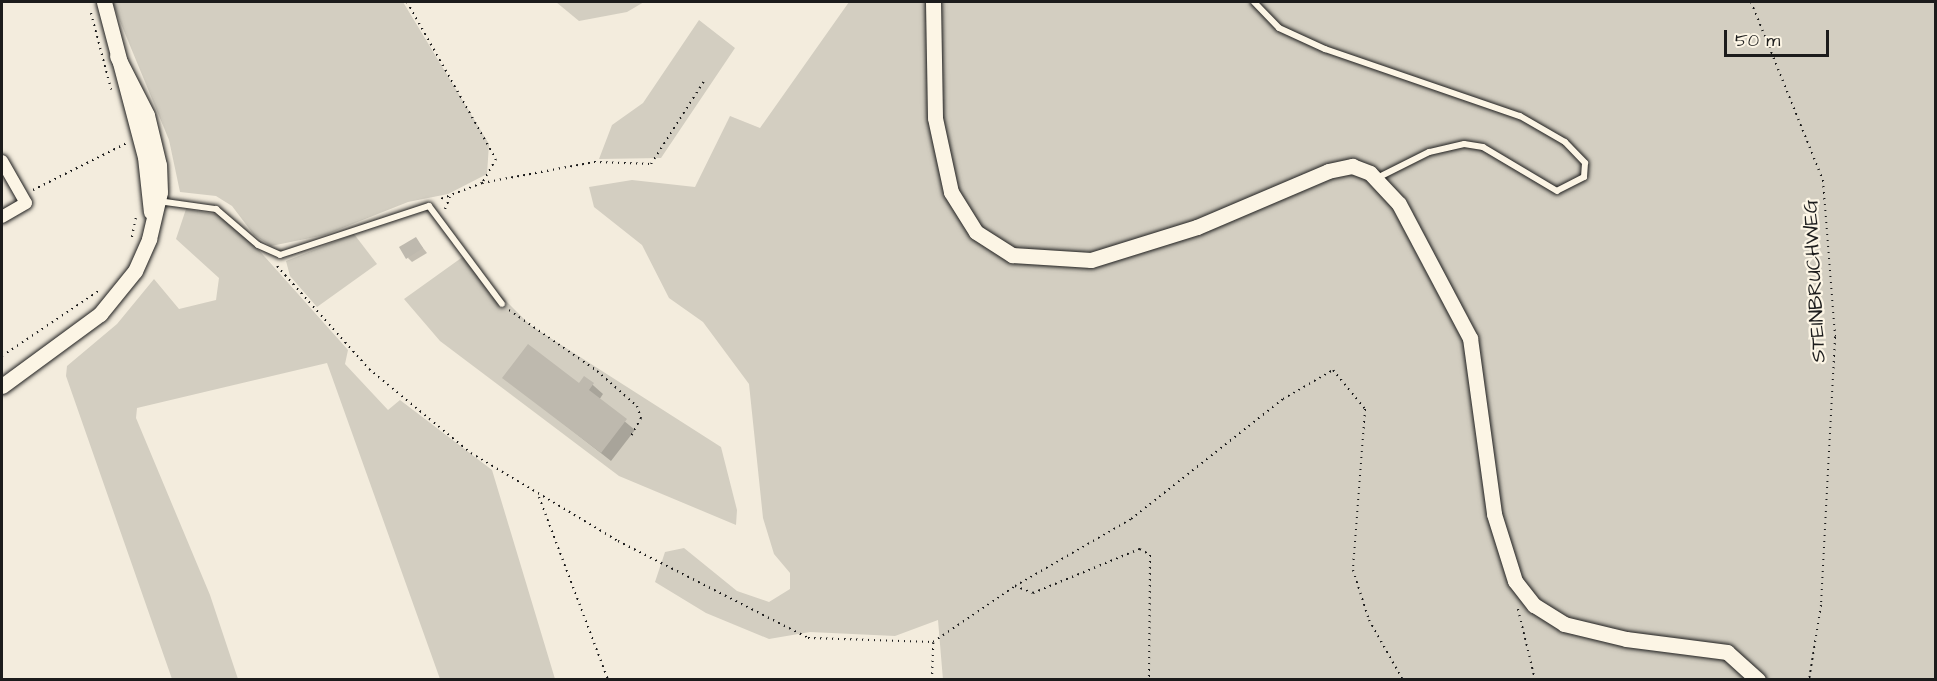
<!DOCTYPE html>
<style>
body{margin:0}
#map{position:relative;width:1937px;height:681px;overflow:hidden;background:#f3ecdd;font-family:"Architects Daughter",sans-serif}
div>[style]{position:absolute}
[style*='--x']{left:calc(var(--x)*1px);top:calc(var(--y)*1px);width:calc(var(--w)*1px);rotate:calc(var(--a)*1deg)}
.green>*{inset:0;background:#d3cec1}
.shadow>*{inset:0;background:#0003}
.building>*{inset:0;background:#beb9ae}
.path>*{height:2px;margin-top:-1px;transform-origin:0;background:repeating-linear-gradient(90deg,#1c1c1c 0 1.5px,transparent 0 6px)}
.roads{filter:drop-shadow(0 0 2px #1c1c1c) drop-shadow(0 0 2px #1c1c1c)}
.service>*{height:6px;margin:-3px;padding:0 3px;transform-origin:3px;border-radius:3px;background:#fcf5e5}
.minor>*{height:12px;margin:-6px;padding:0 6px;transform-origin:6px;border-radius:6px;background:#fcf5e5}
.tertiary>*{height:15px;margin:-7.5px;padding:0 7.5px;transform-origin:7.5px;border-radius:7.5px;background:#fcf5e5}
span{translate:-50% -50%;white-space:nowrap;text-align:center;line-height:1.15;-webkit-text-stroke:4.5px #fcf5e5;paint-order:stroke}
.street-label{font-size:20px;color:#1c1c1c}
.frame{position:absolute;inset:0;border:3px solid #1c1c1c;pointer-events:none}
.scale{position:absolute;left:1724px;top:30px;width:105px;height:27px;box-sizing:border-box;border:3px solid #1c1c1c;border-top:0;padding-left:8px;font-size:18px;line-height:21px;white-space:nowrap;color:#1c1c1c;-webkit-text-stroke:4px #fcf5e5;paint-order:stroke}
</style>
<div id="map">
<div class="green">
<i style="clip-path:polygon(112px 2px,403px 2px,489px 144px,487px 174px,448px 194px,408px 202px,325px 235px,271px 246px,254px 235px,232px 206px,216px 196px,180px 192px,169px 140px)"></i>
<i style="clip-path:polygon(556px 2px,644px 2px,627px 12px,579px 21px)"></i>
<i style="clip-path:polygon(849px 2px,1935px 2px,1935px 679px,943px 680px,938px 620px,895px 636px,810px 632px,769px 639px,706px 613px,655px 582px,665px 552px,684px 548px,737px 591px,769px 602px,790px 589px,790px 573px,774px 554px,763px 518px,749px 384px,703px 322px,669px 298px,642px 245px,594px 207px,589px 187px,632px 180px,695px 187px,730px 116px,760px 128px)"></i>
<i style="clip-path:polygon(699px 20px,735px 48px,661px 158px,599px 159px,612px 125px,643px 103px)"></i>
<i style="clip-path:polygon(186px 209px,226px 216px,240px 229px,348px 350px,345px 364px,388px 410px,400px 400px,492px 470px,555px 679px,440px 679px,327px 363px,137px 408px,136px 418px,210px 595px,238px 679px,172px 679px,66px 376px,67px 366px,117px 324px,154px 279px,179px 309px,216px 300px,219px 278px,176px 239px)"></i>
<i style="clip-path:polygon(354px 234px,377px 264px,317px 307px,290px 276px,286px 261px)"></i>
<i style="clip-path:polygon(464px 256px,492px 297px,497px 292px,530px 325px,721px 447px,737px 510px,736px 525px,619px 476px,440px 341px,404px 299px)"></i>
</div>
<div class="shadow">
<i style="clip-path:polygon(416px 239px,427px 253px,412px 262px,408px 258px)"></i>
<i style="clip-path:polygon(504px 377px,579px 385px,585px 378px,603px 394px,599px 400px,635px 430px,611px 461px)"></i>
</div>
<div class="building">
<i style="clip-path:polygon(416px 237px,423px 248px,406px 259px,399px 247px)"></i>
<i style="clip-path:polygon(528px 344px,579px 383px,584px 376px,594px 383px,589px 390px,627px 419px,601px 453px,502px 378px)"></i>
</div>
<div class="path">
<i style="--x:407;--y:2;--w:180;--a:60.5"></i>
<i style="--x:496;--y:159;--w:28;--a:120"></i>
<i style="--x:482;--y:183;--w:47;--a:158.9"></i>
<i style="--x:1751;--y:2;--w:192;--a:68"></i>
<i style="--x:1823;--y:180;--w:157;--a:85.6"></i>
<i style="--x:1835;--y:337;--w:268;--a:93"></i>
<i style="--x:1821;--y:605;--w:76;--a:99.1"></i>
<i style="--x:91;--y:13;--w:79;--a:75.3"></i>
<i style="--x:482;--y:183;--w:114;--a:-10.6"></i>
<i style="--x:594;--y:162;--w:57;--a:2"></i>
<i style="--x:651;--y:164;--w:98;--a:-57.4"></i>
<i style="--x:33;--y:190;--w:105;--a:-26.6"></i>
<i style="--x:445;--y:209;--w:13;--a:-67"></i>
<i style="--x:132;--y:237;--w:21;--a:-79"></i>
<i style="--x:277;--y:266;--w:138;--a:48.2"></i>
<i style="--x:369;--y:369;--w:132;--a:39.5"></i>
<i style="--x:471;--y:453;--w:171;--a:30.9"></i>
<i style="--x:618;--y:541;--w:213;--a:27"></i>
<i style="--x:808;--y:638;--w:125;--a:1.8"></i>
<i style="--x:933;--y:642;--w:99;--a:-34.3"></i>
<i style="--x:1015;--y:586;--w:134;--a:-30"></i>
<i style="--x:1131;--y:519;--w:194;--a:-38.3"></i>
<i style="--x:1283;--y:399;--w:58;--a:-30.1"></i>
<i style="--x:1333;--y:370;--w:50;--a:50.6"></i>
<i style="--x:1365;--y:409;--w:161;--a:94.3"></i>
<i style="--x:1353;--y:570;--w:52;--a:72.3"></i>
<i style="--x:1369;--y:620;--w:69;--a:60.5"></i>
<i style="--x:509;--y:310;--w:107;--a:34.7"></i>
<i style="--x:597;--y:371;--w:53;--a:41.2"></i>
<i style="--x:637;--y:406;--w:13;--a:72"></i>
<i style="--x:641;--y:418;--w:23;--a:119"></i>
<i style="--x:2;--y:356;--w:118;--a:-34"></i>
<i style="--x:539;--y:497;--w:196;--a:69.3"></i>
<i style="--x:1015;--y:586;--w:19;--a:21"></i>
<i style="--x:1033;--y:593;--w:116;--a:-22.4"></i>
<i style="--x:1140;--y:549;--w:12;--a:31"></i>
<i style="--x:1150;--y:555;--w:125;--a:90.5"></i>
<i style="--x:1518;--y:609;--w:73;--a:76.5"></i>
<i style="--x:932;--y:680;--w:38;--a:-88"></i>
</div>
<div class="roads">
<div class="service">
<i style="--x:1254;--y:2;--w:36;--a:46"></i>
<i style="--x:1279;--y:28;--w:51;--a:24.5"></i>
<i style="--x:1325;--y:49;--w:206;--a:19"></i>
<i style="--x:1520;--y:116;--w:52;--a:30"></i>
<i style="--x:1565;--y:142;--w:29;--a:46"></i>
<i style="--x:1585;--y:163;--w:14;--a:94"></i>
<i style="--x:1584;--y:177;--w:30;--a:153"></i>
<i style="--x:1557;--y:191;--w:86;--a:-149.3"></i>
<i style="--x:1483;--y:147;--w:19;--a:-171"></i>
<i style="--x:1464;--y:144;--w:36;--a:167"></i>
<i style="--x:1429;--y:152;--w:58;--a:153.4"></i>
<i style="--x:158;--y:201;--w:59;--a:7.9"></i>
<i style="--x:216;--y:209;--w:55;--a:40.6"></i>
<i style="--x:258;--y:245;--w:24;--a:24"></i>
<i style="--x:280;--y:255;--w:157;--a:-18.2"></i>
<i style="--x:429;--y:206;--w:122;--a:53.3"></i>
</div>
<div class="minor">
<i style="--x:2;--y:161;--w:48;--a:60.3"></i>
<i style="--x:26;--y:203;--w:28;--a:150"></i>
</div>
<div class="tertiary">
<i style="--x:104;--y:2;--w:160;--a:75.2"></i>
<i style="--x:145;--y:157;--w:55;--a:83.8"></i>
<i style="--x:933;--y:2;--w:116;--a:89"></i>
<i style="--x:935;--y:118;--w:76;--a:77.8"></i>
<i style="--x:951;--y:192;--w:47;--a:58"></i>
<i style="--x:976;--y:232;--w:43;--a:32.6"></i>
<i style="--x:1012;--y:255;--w:79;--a:3.6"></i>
<i style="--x:1091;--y:260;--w:111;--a:-17.3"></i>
<i style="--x:1197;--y:227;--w:142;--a:-23.1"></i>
<i style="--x:1328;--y:171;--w:25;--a:-12"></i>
<i style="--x:1352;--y:166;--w:19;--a:21"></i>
<i style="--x:1370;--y:173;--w:42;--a:46.9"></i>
<i style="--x:1399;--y:204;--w:152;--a:62.1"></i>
<i style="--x:1470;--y:338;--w:178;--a:82.2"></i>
<i style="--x:1494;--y:514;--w:70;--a:72.6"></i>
<i style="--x:1515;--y:581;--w:31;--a:52"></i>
<i style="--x:1534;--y:605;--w:36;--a:32"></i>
<i style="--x:1564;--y:624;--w:64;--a:13.6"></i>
<i style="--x:1626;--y:639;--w:102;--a:7.3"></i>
<i style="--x:1727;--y:652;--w:42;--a:42.1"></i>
<i style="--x:2;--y:386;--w:122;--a:-36.3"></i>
<i style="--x:100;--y:314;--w:55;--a:-50.9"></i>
<i style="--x:135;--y:271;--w:35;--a:-66"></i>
<i style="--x:149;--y:239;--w:48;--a:-76.8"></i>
<i style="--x:160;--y:192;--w:27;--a:-92"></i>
<i style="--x:159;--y:165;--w:51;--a:-103.5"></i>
<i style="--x:147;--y:115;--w:66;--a:-117"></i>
</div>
</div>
<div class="street-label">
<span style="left:1815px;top:281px;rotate:-93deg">STEINBRUCHWEG</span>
</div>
<div class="frame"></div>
<div class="scale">50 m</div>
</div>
